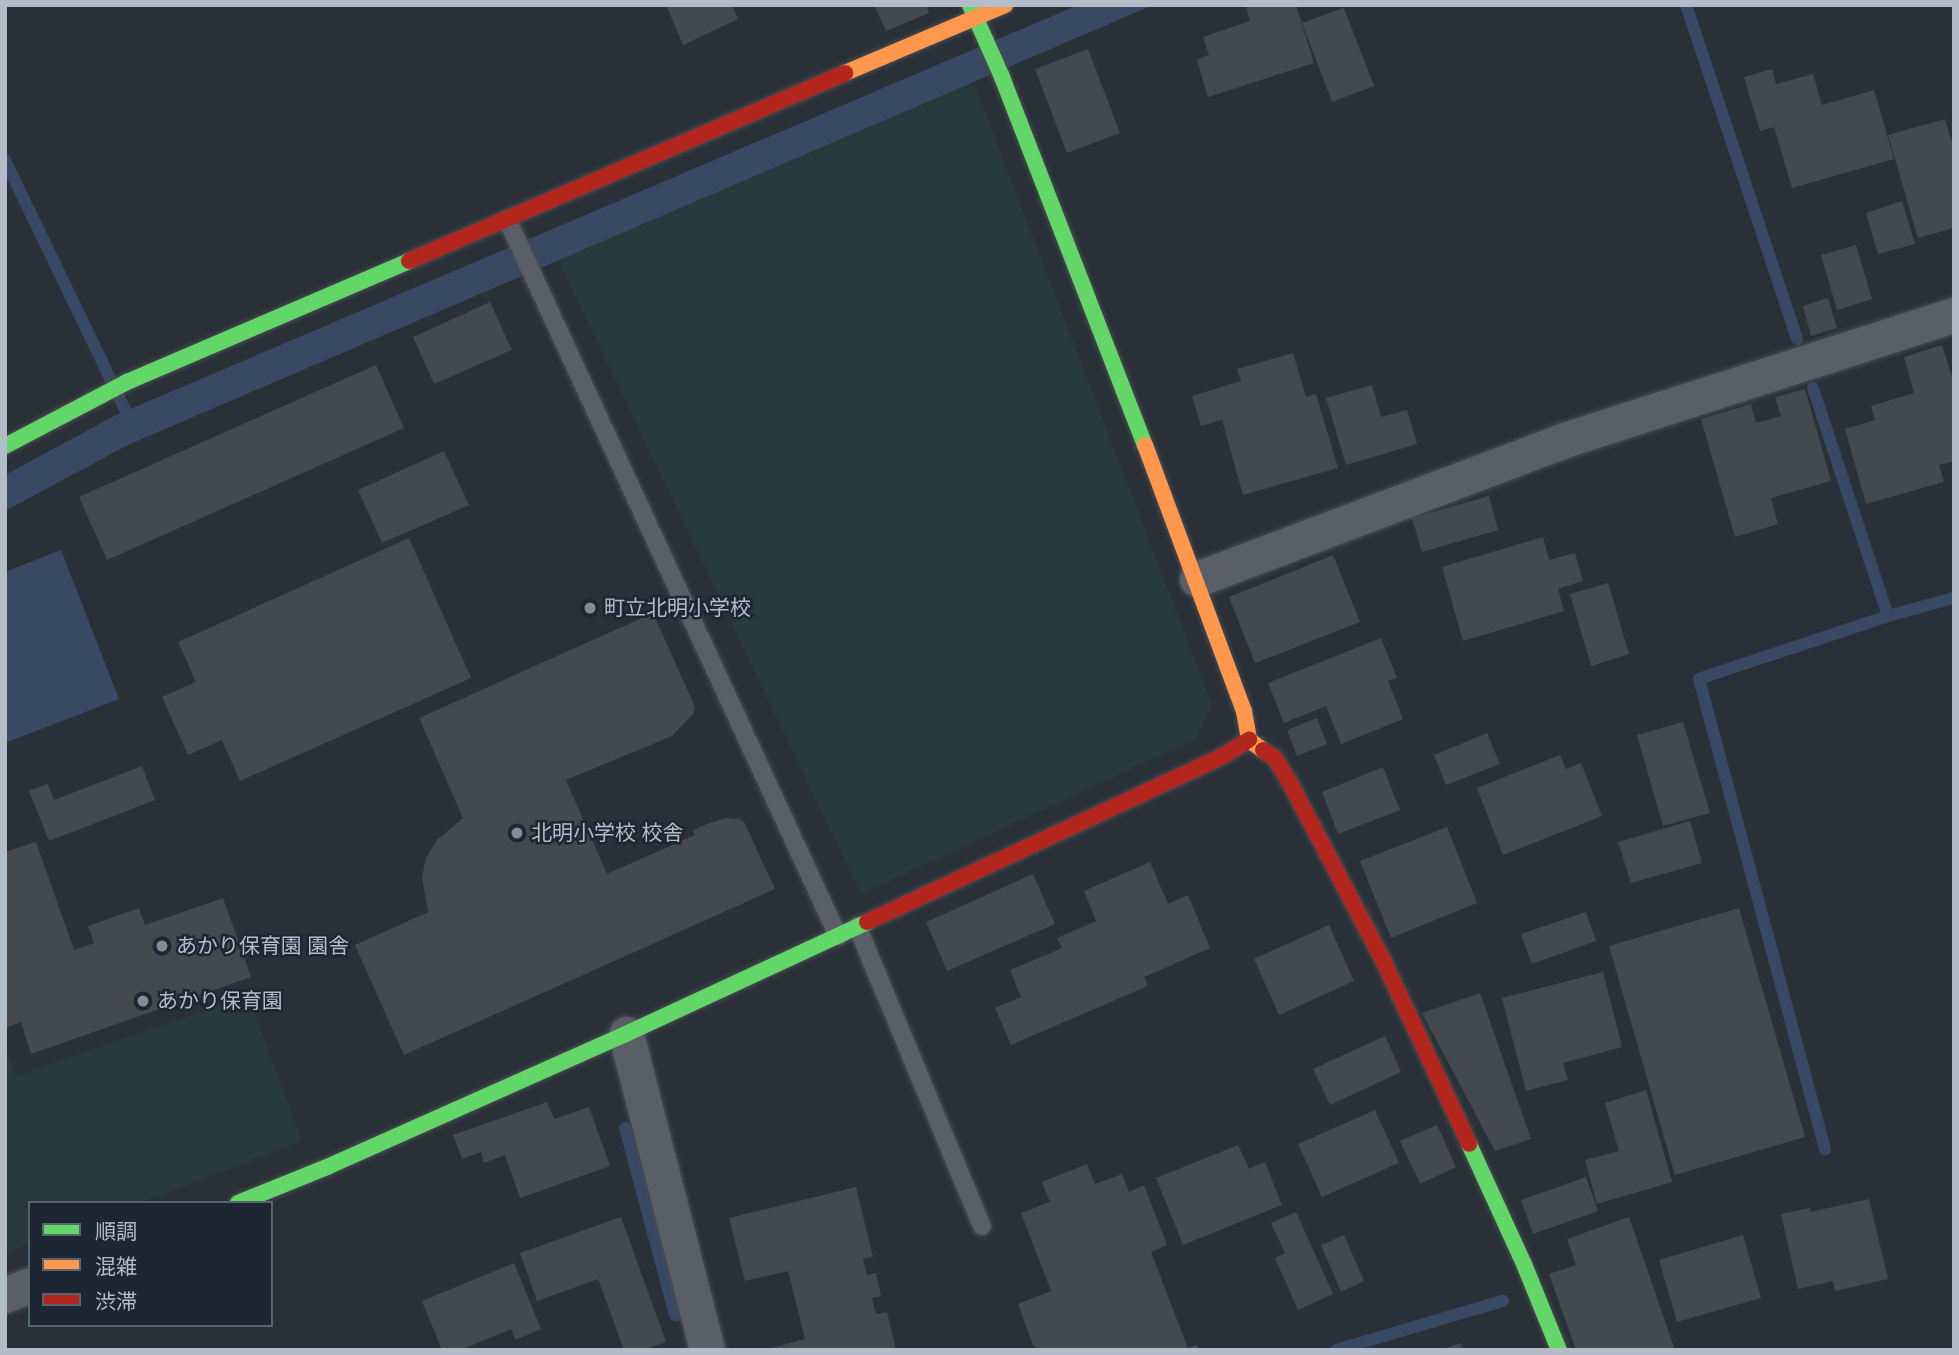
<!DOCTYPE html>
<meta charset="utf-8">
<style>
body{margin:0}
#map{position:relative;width:1959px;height:1355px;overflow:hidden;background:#2a3038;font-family:"PT Sans","Noto Sans JP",sans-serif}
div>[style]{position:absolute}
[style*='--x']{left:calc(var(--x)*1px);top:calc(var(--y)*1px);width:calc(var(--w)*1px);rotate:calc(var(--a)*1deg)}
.green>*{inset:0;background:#273a3e}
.water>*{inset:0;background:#384963}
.stream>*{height:12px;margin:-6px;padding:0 6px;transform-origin:6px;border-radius:6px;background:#384963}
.building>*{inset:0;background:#444950}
.roads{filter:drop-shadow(0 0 2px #484c53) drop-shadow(0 0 2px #484c53)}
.lane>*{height:18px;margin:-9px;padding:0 9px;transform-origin:9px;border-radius:9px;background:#5a5e66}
.street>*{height:35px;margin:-17.5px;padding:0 17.5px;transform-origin:17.5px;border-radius:17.5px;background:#5a5e66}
.fast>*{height:16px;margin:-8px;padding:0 8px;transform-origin:8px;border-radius:8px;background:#63d668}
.slow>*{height:16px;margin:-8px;padding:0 8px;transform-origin:8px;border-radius:8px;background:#ff974d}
.jam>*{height:16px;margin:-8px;padding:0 8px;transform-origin:8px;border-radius:8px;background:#b3261e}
.dots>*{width:19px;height:19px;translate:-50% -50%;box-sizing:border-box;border:4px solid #1d2633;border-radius:50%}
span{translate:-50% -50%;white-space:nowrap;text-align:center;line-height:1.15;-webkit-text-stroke:5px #1d2633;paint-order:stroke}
.poi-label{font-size:21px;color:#b4bcc9}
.left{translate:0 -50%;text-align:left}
.frame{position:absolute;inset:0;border:7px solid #b4bcc9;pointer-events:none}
.legend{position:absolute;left:28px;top:1201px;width:245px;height:126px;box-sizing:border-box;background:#1d2633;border:2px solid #59626f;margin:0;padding:9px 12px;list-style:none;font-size:21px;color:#b4bcc9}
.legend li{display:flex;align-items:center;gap:14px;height:35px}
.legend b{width:35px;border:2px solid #59626f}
</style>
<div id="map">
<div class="green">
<i style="clip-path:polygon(969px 82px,976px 89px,1212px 705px,1195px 739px,861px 894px,558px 259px)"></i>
<i style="clip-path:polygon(248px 996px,302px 1141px,139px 1203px,30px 1203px,30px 1244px,5px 1253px,5px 1047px,16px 1076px)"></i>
</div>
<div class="water">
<i style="clip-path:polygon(1078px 5px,1153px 5px,128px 445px,5px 511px,5px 475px,114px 416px)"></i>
<i style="clip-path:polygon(61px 550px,119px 699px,5px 743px,5px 572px)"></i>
</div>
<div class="stream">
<i style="--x:1686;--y:5;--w:352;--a:71.6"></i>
<i style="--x:5;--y:160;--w:293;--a:64.3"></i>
<i style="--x:1813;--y:388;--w:240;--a:71.8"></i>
<i style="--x:1888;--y:616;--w:199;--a:161.6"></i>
<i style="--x:1699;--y:679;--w:487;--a:75"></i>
<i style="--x:1888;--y:616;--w:68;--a:-15.3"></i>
<i style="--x:625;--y:1128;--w:194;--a:75"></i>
<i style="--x:1336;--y:1350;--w:174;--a:-16.4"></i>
</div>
<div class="building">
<i style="clip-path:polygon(666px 5px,732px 5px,738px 19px,683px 45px)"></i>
<i style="clip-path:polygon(874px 5px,926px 5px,929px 13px,886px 31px)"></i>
<i style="clip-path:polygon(1246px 5px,1296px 5px,1314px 63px,1208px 97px,1197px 60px,1209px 55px,1203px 37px,1250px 21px)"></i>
<i style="clip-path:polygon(1344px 8px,1374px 86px,1332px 102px,1302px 23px)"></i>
<i style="clip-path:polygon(1088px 49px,1120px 133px,1067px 153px,1035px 69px)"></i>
<i style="clip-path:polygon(1772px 69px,1776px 84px,1813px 74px,1822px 105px,1874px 90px,1894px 159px,1792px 188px,1774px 127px,1760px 131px,1744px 77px)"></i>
<i style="clip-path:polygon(1945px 119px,1954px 150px,1954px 228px,1918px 238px,1888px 135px)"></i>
<i style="clip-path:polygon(1902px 201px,1915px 244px,1878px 254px,1866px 213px)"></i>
<i style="clip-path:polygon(1856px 245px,1872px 299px,1837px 310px,1821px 255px)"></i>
<i style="clip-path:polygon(1828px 298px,1837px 328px,1811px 336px,1803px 306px)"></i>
<i style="clip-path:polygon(490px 302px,512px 350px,434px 384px,413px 337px)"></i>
<i style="clip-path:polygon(1942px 345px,1954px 384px,1954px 461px,1939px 465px,1944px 482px,1866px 504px,1845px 429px,1875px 420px,1871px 406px,1914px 393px,1904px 357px)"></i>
<i style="clip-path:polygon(1293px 353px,1306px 397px,1316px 394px,1338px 468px,1243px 495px,1222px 420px,1201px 426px,1192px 396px,1241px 381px,1237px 369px)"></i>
<i style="clip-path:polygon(376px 365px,404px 428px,107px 560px,79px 497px)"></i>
<i style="clip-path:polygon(1372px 385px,1381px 417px,1407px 410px,1417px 444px,1346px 465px,1326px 398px)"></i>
<i style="clip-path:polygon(1805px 389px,1831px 481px,1771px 498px,1778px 524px,1735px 537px,1701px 419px,1751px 404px,1756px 423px,1781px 416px,1775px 397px)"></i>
<i style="clip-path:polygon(444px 451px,469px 505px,382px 543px,358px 490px)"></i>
<i style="clip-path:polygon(1489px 496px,1498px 530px,1422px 552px,1412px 518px)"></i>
<i style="clip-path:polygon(1543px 537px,1549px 560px,1575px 553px,1583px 581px,1558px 589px,1564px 611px,1463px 641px,1442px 567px)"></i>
<i style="clip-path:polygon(409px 538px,471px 678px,240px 781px,222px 740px,188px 755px,162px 697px,196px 682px,178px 642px)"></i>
<i style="clip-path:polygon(1333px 555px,1360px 622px,1255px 663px,1229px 597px)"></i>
<i style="clip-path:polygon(1608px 583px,1629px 654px,1591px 666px,1570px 594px)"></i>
<i style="clip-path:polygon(653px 613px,695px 707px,693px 714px,672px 736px,566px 780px,607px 874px,695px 835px,693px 831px,707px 824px,725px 818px,740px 819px,745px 824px,775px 889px,404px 1055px,355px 945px,428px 912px,422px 877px,426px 858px,437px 840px,463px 818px,419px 718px)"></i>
<i style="clip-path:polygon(1381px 638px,1397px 678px,1388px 681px,1403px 719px,1341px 744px,1326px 706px,1284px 723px,1268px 683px)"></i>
<i style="clip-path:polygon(1317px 718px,1327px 744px,1297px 756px,1287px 730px)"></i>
<i style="clip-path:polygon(1683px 722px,1710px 813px,1663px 826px,1637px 735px)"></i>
<i style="clip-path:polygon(1487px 733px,1500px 764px,1446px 785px,1434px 755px)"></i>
<i style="clip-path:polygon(1560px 755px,1566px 769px,1581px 763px,1602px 816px,1503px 855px,1477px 788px)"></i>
<i style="clip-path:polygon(142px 766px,155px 800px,49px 841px,29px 791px,48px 784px,54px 800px)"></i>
<i style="clip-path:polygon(1383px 767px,1400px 810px,1338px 834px,1322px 792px)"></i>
<i style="clip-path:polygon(1690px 821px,1702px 863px,1631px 883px,1618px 842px)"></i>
<i style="clip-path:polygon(1447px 827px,1477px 903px,1391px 938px,1360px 861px)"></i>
<i style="clip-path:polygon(36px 842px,74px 950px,94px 943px,88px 926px,139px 908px,145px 925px,223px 898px,251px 977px,31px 1054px,21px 1022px,5px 1028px,5px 852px)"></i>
<i style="clip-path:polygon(1150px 862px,1168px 904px,1188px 895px,1210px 948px,1144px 977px,1148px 986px,1011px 1045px,995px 1008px,1021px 997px,1010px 970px,1062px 948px,1057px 938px,1096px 921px,1084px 891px)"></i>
<i style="clip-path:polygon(1033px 874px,1055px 924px,947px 971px,926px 922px)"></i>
<i style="clip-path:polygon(1739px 908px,1805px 1137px,1675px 1175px,1609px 946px)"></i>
<i style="clip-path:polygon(1586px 912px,1596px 941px,1532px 964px,1521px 934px)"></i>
<i style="clip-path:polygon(1329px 925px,1354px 981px,1279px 1015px,1254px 959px)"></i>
<i style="clip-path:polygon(1603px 972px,1622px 1047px,1563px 1063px,1568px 1080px,1526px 1091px,1502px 998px)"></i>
<i style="clip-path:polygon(1480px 993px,1531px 1139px,1495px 1151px,1422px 1013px)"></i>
<i style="clip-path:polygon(1385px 1036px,1401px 1072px,1330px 1105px,1313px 1069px)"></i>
<i style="clip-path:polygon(1646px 1090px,1672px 1182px,1597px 1204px,1585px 1160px,1619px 1151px,1605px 1103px)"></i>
<i style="clip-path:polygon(547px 1102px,554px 1119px,589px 1107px,610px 1166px,520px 1198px,505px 1155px,484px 1163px,481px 1152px,462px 1159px,453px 1135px)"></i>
<i style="clip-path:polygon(1375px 1110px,1399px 1163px,1322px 1197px,1298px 1144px)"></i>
<i style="clip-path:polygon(1437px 1125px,1456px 1167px,1420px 1184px,1400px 1141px)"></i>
<i style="clip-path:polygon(1238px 1145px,1249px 1169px,1265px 1162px,1282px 1205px,1183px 1245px,1156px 1178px)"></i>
<i style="clip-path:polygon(1087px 1164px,1095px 1184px,1122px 1174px,1129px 1192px,1144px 1185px,1167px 1245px,1151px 1252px,1188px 1348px,1197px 1345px,1199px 1350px,1040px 1350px,1033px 1345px,1018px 1304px,1051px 1291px,1021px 1213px,1050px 1202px,1042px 1182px)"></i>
<i style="clip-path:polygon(1586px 1177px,1598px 1211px,1533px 1234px,1521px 1200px)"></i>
<i style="clip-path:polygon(856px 1187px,873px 1257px,863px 1259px,867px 1275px,876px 1273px,881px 1296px,872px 1298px,876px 1314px,887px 1312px,896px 1350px,764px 1350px,805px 1339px,788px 1271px,745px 1281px,729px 1218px)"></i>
<i style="clip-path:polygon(1869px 1199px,1888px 1279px,1835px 1291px,1833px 1281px,1798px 1289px,1781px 1214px,1810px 1208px,1810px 1212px)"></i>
<i style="clip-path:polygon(1296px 1212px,1333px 1294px,1298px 1310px,1275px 1258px,1285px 1253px,1271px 1223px)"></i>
<i style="clip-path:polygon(621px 1217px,666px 1342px,644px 1350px,624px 1350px,598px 1279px,537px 1301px,520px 1253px)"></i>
<i style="clip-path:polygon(1629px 1217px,1675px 1350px,1576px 1350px,1549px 1274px,1576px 1265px,1567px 1239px)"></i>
<i style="clip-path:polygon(1344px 1235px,1364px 1281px,1341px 1292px,1321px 1245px)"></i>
<i style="clip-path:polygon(1743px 1235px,1761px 1298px,1677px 1322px,1659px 1260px)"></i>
<i style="clip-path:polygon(514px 1263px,541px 1329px,515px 1340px,511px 1329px,461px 1350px,442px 1350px,422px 1301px)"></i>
<i style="clip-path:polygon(1460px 1343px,1463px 1350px,1443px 1350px,1443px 1349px)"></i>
</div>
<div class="roads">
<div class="lane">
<i style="--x:507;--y:219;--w:790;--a:65.22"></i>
<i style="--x:857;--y:926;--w:325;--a:67.4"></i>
</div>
<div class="street">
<i style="--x:1197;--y:579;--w:392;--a:-20.7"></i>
<i style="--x:1564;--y:440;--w:410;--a:-17.8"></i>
<i style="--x:626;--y:1034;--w:326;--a:75.6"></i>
<i style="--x:5;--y:1295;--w:27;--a:-22"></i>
</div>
<div class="fast">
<i style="--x:970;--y:5;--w:79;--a:66"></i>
<i style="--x:1002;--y:77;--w:395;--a:68.8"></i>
<i style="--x:5;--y:446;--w:138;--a:-27.7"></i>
<i style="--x:127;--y:382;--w:307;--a:-23.2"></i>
<i style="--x:1469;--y:1144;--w:132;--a:65.4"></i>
<i style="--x:1524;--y:1264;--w:93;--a:67.9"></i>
<i style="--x:238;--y:1203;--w:96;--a:-22"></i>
<i style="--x:327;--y:1167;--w:327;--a:-24"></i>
<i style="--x:626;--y:1034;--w:266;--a:-24.9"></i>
</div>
<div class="slow">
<i style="--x:845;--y:73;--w:174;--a:-23"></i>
<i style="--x:1145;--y:445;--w:284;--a:69.6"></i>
<i style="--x:1244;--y:711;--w:29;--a:80"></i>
<i style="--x:1249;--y:740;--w:17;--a:36"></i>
</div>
<div class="jam">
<i style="--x:409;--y:261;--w:475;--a:-23.3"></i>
<i style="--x:1263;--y:750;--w:14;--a:34"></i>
<i style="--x:1275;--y:758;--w:27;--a:59"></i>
<i style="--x:1289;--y:781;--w:202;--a:62.3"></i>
<i style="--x:1383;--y:960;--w:203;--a:64.9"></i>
<i style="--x:867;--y:922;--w:393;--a:-25"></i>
<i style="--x:1223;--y:756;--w:31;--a:-32"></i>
</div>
</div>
<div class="dots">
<i style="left:590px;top:608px;background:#848b96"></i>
<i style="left:517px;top:833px;background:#848b96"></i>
<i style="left:162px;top:946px;background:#848b96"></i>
<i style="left:143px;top:1001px;background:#848b96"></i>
</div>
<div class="poi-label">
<span class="left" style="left:604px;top:608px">町立北明小学校</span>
<span class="left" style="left:531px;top:833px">北明小学校 校舎</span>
<span class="left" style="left:176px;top:946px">あかり保育園 園舎</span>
<span class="left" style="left:157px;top:1001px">あかり保育園</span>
</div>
<div class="frame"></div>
<ul class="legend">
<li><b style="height:9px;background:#63d668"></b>順調</li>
<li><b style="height:9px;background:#ff974d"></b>混雑</li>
<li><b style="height:9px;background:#b3261e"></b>渋滞</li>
</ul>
</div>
